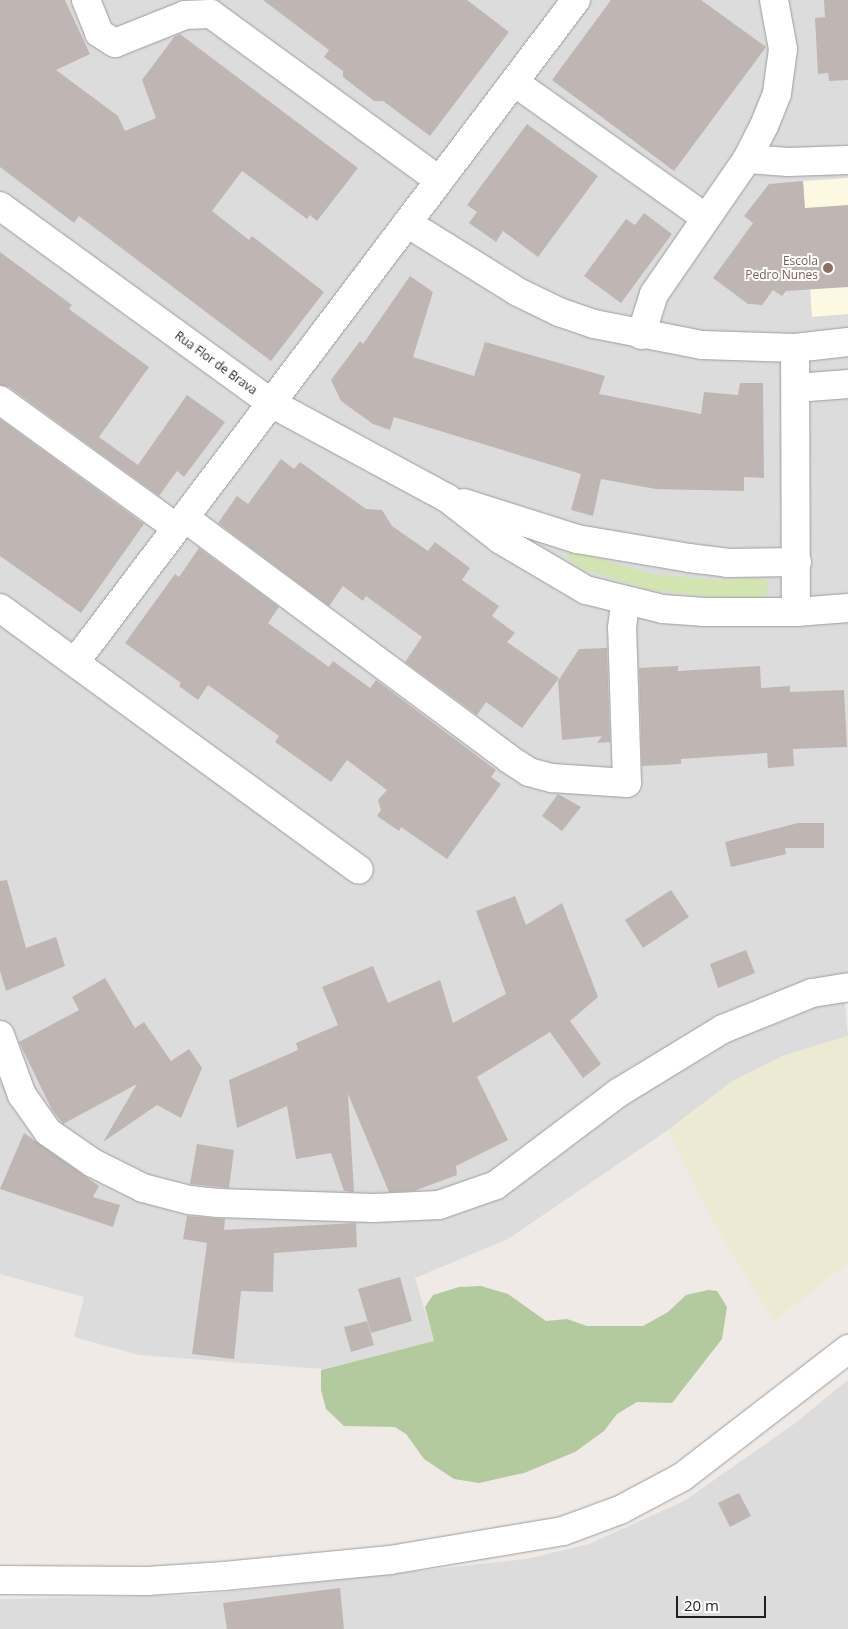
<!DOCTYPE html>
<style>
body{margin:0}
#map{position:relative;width:848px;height:1629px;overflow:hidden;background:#efeae6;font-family:"Open Sans",sans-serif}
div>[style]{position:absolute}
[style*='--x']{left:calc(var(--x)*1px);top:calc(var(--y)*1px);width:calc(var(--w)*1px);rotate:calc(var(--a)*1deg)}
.residential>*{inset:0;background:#dddcdc}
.education>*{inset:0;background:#fcf8e1}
.farmland>*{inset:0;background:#ecead3}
.grass>*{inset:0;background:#d2e4b0}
.forest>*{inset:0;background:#b2ca9e}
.parking>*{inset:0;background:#dbdbdb}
.building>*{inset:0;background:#bfb6b3}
.roads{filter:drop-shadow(0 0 1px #9c9c9c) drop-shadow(0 0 1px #9c9c9c)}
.minor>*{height:28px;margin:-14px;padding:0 14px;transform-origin:14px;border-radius:14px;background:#fff}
.dots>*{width:14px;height:14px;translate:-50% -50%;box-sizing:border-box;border:2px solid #fff;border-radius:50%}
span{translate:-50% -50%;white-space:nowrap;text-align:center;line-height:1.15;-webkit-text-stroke:4px #fff;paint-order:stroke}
.education-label{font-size:12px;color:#785e54}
.right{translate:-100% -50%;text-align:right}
.street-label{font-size:12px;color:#1f1f1f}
.scale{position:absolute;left:676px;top:1596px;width:90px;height:22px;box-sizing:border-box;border:2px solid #1f1f1f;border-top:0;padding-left:6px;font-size:15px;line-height:18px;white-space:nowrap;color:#1f1f1f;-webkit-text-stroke:4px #fff;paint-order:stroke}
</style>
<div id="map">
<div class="residential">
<i style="clip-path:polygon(0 0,848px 0,848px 974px,842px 974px,848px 1036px,785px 1055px,734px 1080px,668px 1130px,508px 1239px,415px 1278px,434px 1341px,323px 1369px,139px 1355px,74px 1337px,84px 1297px,0 1274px)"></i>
<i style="clip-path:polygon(848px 1380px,848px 1629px,0 1629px,0 1599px,196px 1595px,526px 1559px,589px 1544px,684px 1501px,794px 1424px)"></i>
</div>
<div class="education">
<i style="clip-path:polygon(848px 178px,848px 314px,812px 317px,803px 181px)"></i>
</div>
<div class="farmland">
<i style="clip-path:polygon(848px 1036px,848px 1263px,774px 1322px,714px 1223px,668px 1130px,734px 1080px,785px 1055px)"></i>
</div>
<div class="grass">
<i style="clip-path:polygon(570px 550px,652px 574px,718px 580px,764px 578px,769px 585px,768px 594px,760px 598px,737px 599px,651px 590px,583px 569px,571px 562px,567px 556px)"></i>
</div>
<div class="forest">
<i style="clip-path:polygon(481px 1286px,508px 1294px,546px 1321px,567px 1319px,587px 1326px,643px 1326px,668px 1312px,686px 1295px,708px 1290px,717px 1291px,727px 1307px,722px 1339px,672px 1403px,637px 1402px,617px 1414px,604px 1431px,575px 1452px,524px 1473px,479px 1483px,454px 1479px,424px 1459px,406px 1434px,395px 1427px,344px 1426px,326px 1409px,321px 1390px,321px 1370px,434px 1341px,425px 1307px,433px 1295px,459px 1287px)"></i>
</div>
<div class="parking">
<i style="clip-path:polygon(112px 716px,362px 899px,347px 920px,97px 737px)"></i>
</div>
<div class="building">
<i style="clip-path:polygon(0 0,65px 0,90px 54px,56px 70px,118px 116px,125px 131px,156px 118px,142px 80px,175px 36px,180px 34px,358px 168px,317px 221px,310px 215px,307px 219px,242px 171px,212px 211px,249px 240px,252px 236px,324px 292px,271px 361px,79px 216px,74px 223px,0 167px)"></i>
<i style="clip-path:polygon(263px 0,467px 0,509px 32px,430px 136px,383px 101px,374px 101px,343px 77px,343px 71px,324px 57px,329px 50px)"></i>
<i style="clip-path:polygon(611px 0,701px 0,766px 47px,674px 171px,552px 80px)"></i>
<i style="clip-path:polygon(824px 0,848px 0,848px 80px,829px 81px,828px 73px,818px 74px,815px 18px,825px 17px)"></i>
<i style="clip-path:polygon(527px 124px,598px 176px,538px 257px,503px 231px,496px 242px,469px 223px,477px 212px,467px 205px)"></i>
<i style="clip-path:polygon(803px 181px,805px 208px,848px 205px,848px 287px,786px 291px,782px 296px,773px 290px,762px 305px,748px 304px,713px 278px,753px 223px,744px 216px,769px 184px)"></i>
<i style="clip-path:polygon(644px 213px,672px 234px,621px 303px,584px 276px,626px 219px,635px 225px)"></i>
<i style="clip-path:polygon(0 252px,72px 305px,69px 309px,149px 367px,99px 437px,138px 465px,187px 395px,225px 422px,184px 477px,177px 471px,159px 496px,9px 387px,0 385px)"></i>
<i style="clip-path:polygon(410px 276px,433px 292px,413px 357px,474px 376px,485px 342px,605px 376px,599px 394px,701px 414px,704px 392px,738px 395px,740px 383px,763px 383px,764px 478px,744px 477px,744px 491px,656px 489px,601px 479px,593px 516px,571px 510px,581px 474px,394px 417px,390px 430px,373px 424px,341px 401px,331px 380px,360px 341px,363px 344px)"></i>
<i style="clip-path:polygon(0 419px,144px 524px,81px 613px,0 556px)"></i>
<i style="clip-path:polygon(281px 459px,294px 469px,300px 462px,366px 509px,382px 510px,392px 526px,428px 551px,435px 542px,470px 568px,462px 580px,499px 606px,492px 616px,515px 633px,507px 642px,559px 678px,522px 728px,486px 702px,477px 715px,405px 662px,422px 637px,366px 596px,363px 601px,343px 586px,329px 606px,218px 523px,237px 496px,248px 504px)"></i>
<i style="clip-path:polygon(199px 548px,279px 607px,268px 623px,329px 667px,333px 661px,370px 688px,376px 680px,496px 770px,491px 777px,501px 784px,447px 859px,401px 827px,399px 831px,377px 816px,381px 810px,378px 800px,387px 790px,347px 760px,331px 782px,275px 742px,279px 736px,208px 685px,198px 700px,179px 686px,181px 683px,125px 643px,175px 574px,179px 577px)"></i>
<i style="clip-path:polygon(607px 648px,610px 742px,597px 743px,602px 736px,562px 740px,558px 681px,579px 649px)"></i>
<i style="clip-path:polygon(678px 666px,678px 671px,760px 666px,761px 688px,790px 686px,790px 692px,844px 690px,847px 747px,793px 749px,794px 766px,768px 768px,767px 753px,681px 759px,681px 764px,642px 766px,639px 668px)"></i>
<i style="clip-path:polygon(558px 794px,581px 807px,562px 831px,542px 816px)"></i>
<i style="clip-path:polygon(798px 823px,824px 823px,824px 848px,785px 848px,786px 854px,731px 867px,725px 842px)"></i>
<i style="clip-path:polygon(7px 880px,26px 948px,56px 937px,65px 966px,6px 991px,0 971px,0 881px)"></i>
<i style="clip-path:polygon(671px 890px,689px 917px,643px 948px,625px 920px)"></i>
<i style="clip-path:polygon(515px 896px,526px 925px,562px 903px,598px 997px,570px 1021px,601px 1064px,583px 1078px,550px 1032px,477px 1077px,508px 1140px,456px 1166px,457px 1175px,414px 1191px,389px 1192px,348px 1094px,354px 1192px,344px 1191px,331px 1153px,296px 1159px,287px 1106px,237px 1128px,229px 1080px,298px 1050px,296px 1043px,338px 1025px,322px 987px,373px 966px,388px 1003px,440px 980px,453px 1023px,506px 994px,476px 911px)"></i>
<i style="clip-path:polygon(746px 950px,755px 973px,718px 988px,710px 964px)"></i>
<i style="clip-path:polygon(105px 978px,135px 1028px,144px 1022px,171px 1061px,189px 1049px,202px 1068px,181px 1118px,157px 1105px,103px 1142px,137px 1084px,63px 1124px,52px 1110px,19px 1042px,79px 1010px,72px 997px)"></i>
<i style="clip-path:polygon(24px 1133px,99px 1186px,93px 1197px,120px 1205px,113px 1227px,0 1189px)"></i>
<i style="clip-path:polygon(197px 1144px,234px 1150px,229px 1188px,190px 1184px)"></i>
<i style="clip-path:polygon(187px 1216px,225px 1219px,224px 1230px,356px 1223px,357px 1247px,274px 1253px,273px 1292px,241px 1291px,234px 1359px,192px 1354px,207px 1243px,183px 1239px)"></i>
<i style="clip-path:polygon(400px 1277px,412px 1321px,371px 1333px,358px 1289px)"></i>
<i style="clip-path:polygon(367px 1321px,374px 1345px,351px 1352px,344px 1327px)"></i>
<i style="clip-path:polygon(739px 1493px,751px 1516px,730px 1527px,718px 1503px)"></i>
<i style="clip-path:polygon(340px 1588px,344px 1629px,227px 1629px,223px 1603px)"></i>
</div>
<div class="roads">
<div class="minor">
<i style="--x:86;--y:0;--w:35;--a:68"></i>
<i style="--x:99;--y:33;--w:19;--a:32"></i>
<i style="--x:115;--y:43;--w:75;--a:-21.8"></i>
<i style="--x:185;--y:15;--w:26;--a:-2"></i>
<i style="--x:211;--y:14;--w:282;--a:36.1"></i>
<i style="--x:514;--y:82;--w:235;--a:35.3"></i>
<i style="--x:747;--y:159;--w:41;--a:4.2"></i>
<i style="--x:788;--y:162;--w:60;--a:-1.9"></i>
<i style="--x:0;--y:206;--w:335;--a:36"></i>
<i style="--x:271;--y:403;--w:200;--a:28.4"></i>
<i style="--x:447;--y:498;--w:68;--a:37.9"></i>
<i style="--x:501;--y:540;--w:99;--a:30.5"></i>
<i style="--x:586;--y:590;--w:79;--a:13.9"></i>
<i style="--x:663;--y:609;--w:42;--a:4.1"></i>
<i style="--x:705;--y:612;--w:91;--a:0"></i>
<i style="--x:796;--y:612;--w:52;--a:-4.4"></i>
<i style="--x:407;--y:223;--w:131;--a:31.9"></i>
<i style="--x:518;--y:292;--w:46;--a:26"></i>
<i style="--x:559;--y:312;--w:37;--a:19"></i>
<i style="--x:594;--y:324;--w:110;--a:11"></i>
<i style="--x:702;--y:345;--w:93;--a:1.8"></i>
<i style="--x:795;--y:348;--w:53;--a:-6.5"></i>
<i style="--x:641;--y:335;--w:43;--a:-72.4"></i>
<i style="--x:654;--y:294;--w:164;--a:-55.4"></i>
<i style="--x:747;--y:159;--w:37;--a:-63"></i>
<i style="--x:764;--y:126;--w:35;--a:-68"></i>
<i style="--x:777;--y:93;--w:44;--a:-82.2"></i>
<i style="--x:783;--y:49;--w:50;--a:-100.4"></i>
<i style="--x:795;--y:348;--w:264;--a:89.8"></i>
<i style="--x:796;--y:388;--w:52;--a:-4.4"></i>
<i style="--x:0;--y:400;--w:218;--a:35.9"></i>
<i style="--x:464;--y:503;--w:119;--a:17.7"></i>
<i style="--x:577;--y:539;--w:114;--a:9.6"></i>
<i style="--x:689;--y:558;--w:38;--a:7"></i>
<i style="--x:727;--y:563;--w:70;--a:-0.8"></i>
<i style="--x:185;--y:518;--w:404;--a:36.6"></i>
<i style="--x:509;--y:759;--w:24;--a:33"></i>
<i style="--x:529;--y:772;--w:24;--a:15"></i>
<i style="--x:552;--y:778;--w:75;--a:3.8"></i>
<i style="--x:627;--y:783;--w:155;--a:-91.8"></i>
<i style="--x:622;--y:628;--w:26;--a:-83"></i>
<i style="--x:0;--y:608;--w:444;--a:36.1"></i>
<i style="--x:76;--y:661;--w:829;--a:-52.9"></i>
<i style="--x:0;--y:1035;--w:64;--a:69.9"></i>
<i style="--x:22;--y:1095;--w:45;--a:54.9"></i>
<i style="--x:48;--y:1132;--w:55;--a:34.6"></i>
<i style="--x:93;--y:1163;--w:56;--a:26.6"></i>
<i style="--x:143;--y:1188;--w:48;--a:14.6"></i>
<i style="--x:189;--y:1200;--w:29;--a:6"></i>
<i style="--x:218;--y:1203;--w:156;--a:1.8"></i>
<i style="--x:374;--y:1208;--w:65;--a:-2.6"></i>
<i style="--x:439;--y:1205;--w:60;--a:-19.3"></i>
<i style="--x:496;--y:1185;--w:153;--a:-37"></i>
<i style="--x:618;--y:1093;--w:123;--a:-31.4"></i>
<i style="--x:723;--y:1029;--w:96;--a:-22"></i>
<i style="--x:812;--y:993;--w:36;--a:-9"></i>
<i style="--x:0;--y:1580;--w:147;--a:0.4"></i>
<i style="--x:147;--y:1581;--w:77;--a:-3.7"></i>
<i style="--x:224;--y:1576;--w:167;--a:-5.5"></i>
<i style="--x:390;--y:1560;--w:175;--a:-9.5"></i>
<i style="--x:563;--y:1531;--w:61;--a:-20.2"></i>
<i style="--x:620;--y:1510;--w:70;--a:-28"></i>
<i style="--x:682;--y:1477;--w:210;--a:-37.6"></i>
</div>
</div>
<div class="dots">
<i style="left:828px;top:268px;background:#8d6e63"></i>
</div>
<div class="education-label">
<span class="right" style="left:818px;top:268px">Escola<br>Pedro Nunes</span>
</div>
<div class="street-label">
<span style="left:216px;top:363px;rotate:36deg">Rua Flor de Brava</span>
</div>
<div class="scale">20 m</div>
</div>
